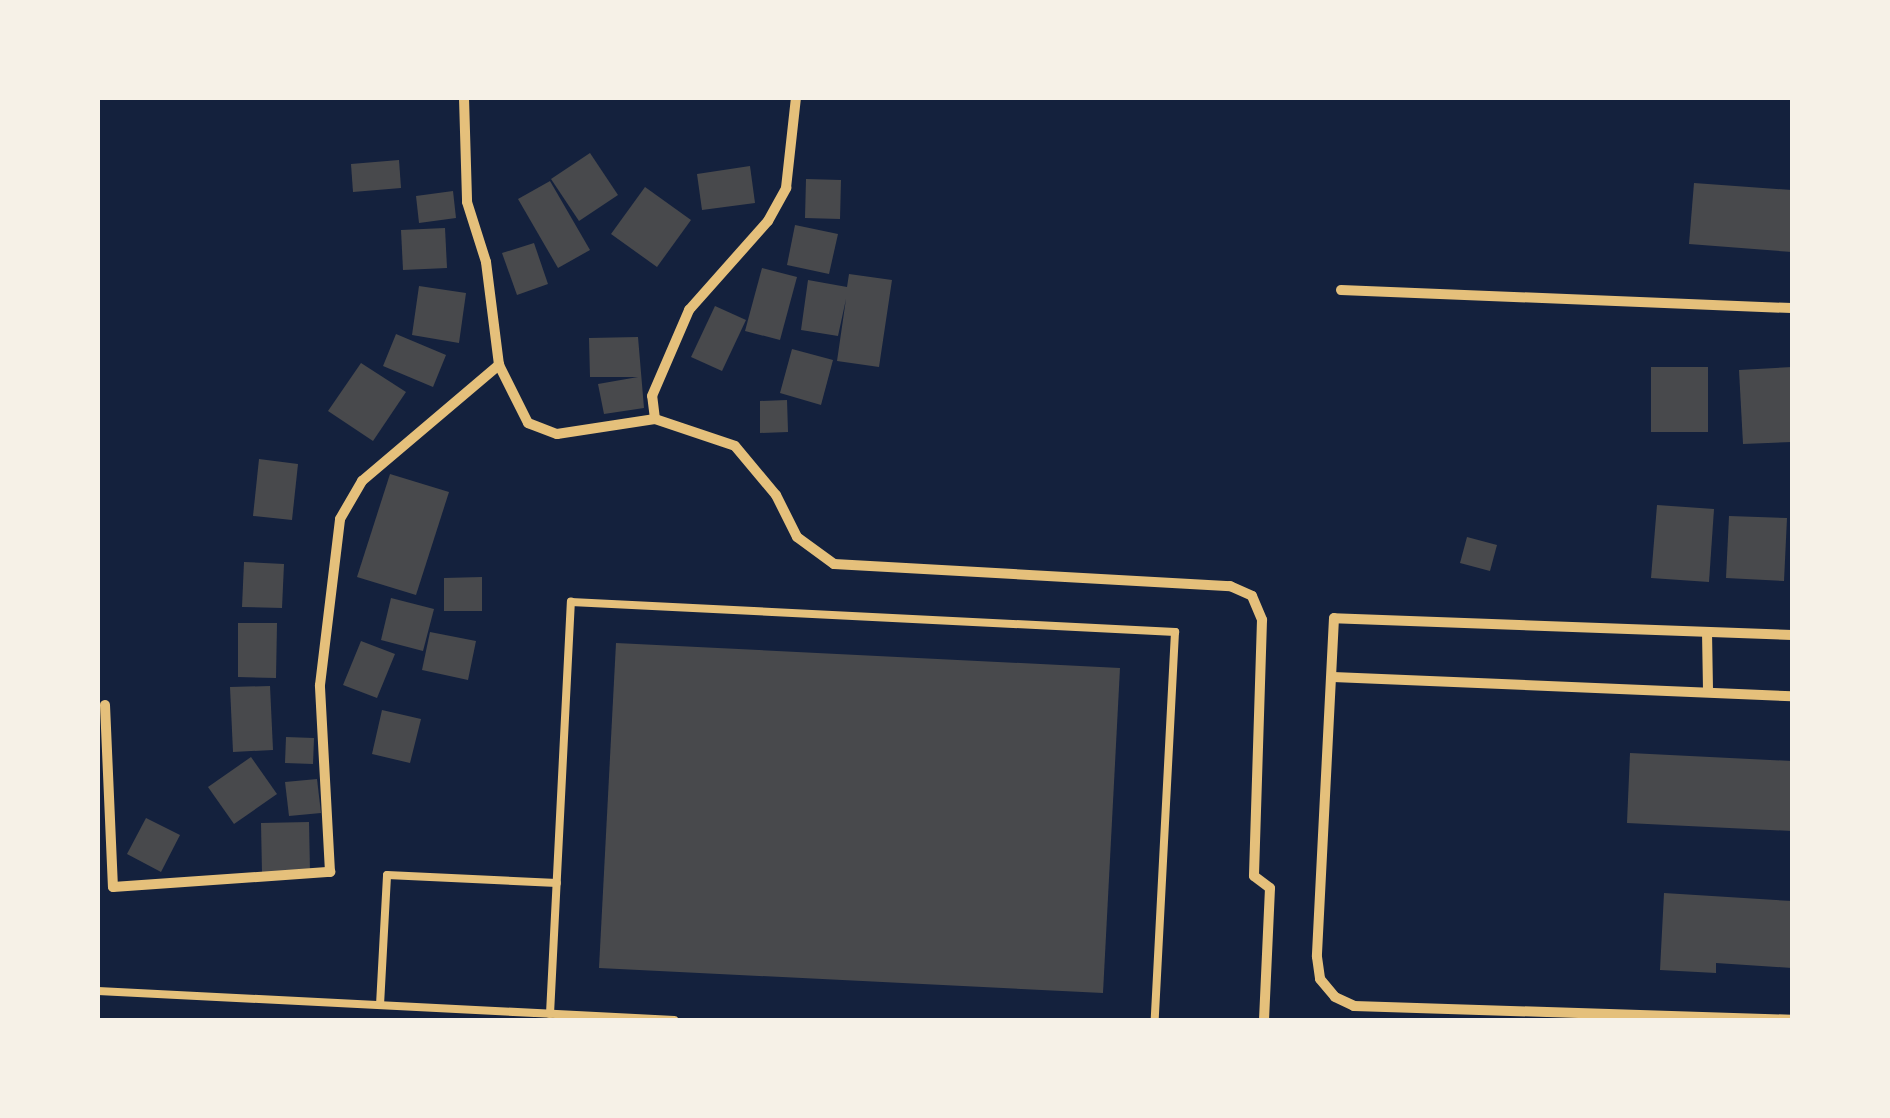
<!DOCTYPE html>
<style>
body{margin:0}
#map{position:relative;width:1890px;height:1118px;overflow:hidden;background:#14213d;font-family:Lora,serif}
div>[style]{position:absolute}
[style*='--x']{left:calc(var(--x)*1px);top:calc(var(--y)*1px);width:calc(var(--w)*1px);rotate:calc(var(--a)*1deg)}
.building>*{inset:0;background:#48494c}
.service>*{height:8px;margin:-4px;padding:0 4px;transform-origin:4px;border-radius:4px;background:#e5c07b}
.minor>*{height:10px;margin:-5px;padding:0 5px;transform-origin:5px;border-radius:5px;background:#e5c07b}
span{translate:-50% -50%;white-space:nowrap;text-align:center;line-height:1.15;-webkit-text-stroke:8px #f6f1e7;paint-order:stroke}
.frame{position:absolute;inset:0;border:100px solid #f6f1e7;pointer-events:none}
</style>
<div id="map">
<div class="building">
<i style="clip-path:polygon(590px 153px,618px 195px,579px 221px,551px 179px)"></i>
<i style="clip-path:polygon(399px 160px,401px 188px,353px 192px,351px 164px)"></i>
<i style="clip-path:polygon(750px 166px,755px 203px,702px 210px,697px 174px)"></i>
<i style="clip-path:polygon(806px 179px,841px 180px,840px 219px,805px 218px)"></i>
<i style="clip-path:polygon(550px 181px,590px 250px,558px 268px,518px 199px)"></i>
<i style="clip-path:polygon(1694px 183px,1792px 190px,1792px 252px,1689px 244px)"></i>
<i style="clip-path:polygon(645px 187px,691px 220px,657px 267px,611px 234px)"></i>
<i style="clip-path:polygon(453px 191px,456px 218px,419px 223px,416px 196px)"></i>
<i style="clip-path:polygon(795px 225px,838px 234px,829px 274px,787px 265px)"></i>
<i style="clip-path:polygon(445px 228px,447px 268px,403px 270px,401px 230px)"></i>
<i style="clip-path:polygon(534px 243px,548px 284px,517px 295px,502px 253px)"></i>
<i style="clip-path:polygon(762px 268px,797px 277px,780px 340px,745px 331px)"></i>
<i style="clip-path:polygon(849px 274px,892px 280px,879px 367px,837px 361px,846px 299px,838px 336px,801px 330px,808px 280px,847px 287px)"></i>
<i style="clip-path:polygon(419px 286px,466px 293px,459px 343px,412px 335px)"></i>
<i style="clip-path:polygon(715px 306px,746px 320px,722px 371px,691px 357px)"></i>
<i style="clip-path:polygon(396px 334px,446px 355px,433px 387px,383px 366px)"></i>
<i style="clip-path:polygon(638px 337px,644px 408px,604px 414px,598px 384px,638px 377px,590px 377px,589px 338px)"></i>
<i style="clip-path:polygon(792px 349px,833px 360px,821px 405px,780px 393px)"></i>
<i style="clip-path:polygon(361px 363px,406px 392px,373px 441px,328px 411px)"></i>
<i style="clip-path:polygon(1651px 367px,1708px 367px,1708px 432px,1651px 432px)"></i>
<i style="clip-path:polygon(1792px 367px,1792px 442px,1743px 444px,1739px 370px)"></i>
<i style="clip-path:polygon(787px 400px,788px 432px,760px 433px,760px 401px)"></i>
<i style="clip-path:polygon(259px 459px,298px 464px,292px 520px,253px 516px)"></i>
<i style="clip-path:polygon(390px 474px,449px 492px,416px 595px,357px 577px)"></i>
<i style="clip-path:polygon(1657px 505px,1714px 509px,1709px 582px,1651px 578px)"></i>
<i style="clip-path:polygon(1729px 516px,1787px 518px,1784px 581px,1726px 578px)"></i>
<i style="clip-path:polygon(1467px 537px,1497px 545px,1490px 571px,1460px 563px)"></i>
<i style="clip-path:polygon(244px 562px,284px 564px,282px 608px,242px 607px)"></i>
<i style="clip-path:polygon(482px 577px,482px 611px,444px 611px,444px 578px)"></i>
<i style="clip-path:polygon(391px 598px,434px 609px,423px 651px,381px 640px)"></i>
<i style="clip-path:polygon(238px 623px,277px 623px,276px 678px,238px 677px)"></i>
<i style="clip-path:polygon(430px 632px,476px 641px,468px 680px,422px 670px)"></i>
<i style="clip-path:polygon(361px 641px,395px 654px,377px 698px,343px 685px)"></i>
<i style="clip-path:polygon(616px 643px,1120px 668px,1103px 993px,599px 968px)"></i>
<i style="clip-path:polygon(270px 686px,273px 750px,233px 752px,230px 687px)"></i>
<i style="clip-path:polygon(382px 710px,421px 719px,410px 763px,372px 754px)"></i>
<i style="clip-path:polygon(286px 737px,314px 738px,313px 764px,285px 763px)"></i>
<i style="clip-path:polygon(1630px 753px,1792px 761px,1792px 831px,1627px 823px)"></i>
<i style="clip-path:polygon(251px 757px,277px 794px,234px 824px,208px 787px)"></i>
<i style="clip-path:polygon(317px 779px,321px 813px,289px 816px,285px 782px)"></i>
<i style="clip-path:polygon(146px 818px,180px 835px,161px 872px,127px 854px)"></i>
<i style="clip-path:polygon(309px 822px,310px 872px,262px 873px,261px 823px)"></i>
<i style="clip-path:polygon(1664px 893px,1792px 901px,1792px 968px,1716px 963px,1716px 973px,1660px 970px)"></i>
</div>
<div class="service">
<i style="--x:98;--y:991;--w:577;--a:2.88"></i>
<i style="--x:380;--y:1005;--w:130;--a:-86.9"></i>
<i style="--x:387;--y:875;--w:170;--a:2.7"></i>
<i style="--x:550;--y:1014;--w:413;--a:-87.1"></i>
<i style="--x:571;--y:602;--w:605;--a:2.84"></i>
<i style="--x:1175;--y:632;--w:389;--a:93"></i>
</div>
<div class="minor">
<i style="--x:464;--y:98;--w:104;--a:88.3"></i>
<i style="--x:467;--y:202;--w:63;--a:72.4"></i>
<i style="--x:486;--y:262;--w:104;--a:82.8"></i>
<i style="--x:499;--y:365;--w:65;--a:63.4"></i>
<i style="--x:528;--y:423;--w:31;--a:21"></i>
<i style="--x:557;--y:434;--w:99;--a:-8.7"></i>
<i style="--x:655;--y:419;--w:84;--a:18.6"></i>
<i style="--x:735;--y:446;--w:64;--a:50.1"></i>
<i style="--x:776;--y:495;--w:47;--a:63.4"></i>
<i style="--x:797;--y:537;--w:46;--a:36.1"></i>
<i style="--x:834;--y:564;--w:397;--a:3.2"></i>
<i style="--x:1230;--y:586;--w:24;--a:24"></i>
<i style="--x:1252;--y:596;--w:26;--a:67"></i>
<i style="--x:1262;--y:620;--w:256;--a:91.8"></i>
<i style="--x:1254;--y:876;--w:20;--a:37"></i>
<i style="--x:1270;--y:888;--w:132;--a:92.6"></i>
<i style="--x:1341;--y:290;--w:451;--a:2.3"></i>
<i style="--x:655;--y:419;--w:23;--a:-97"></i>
<i style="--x:652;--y:396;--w:94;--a:-66.7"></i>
<i style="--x:689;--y:310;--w:119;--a:-48.4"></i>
<i style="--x:768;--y:221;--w:38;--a:-61"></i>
<i style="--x:786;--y:188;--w:91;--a:-83.7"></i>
<i style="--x:1707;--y:632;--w:59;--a:89"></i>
<i style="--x:1792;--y:635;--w:458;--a:-177.9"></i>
<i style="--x:1334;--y:618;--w:339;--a:92.9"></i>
<i style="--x:1317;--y:957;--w:22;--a:82"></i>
<i style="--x:1320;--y:979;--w:23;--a:50"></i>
<i style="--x:1335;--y:997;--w:21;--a:25"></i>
<i style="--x:1354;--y:1006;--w:438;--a:1.8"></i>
<i style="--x:1333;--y:677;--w:459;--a:2.4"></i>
<i style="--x:105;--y:705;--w:182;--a:87.5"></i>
<i style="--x:113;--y:887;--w:218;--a:-4"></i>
<i style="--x:330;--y:872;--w:187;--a:-93.1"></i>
<i style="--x:320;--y:685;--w:167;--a:-83.1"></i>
<i style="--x:340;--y:519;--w:44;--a:-59.9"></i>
<i style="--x:362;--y:481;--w:180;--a:-40.3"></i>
</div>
<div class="frame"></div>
</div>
